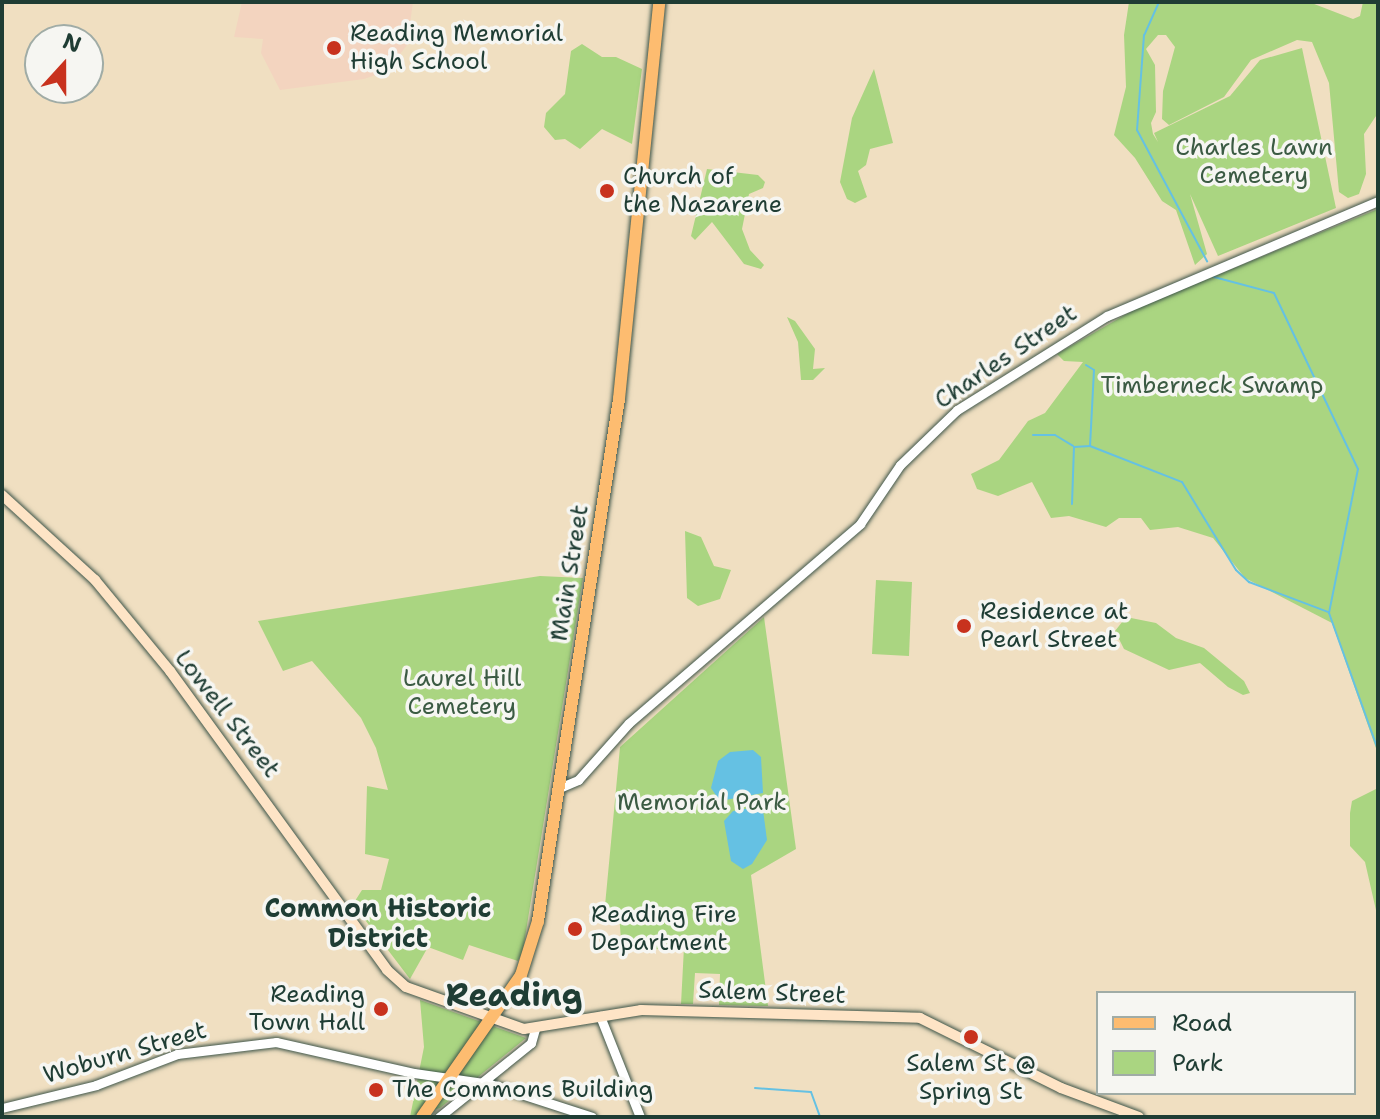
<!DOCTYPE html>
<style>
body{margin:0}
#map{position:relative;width:1380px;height:1119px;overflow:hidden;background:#f0dfc1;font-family:"Shantell Sans",sans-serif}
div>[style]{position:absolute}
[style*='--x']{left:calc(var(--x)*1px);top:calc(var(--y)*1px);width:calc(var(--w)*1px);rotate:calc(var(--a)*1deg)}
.built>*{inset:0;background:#f3d4bf}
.green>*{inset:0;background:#aad581}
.water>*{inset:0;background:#65c1e3}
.stream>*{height:2px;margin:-1px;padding:0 1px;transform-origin:1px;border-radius:1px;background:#65c1e3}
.roads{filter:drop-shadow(0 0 2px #3e5549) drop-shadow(0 0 2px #3e5549)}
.tertiary>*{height:9px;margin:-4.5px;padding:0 4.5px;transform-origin:4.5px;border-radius:4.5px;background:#fff}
.secondary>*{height:10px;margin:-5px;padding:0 5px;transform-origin:5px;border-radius:5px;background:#fee4c6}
.primary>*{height:12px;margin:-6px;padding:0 6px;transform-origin:6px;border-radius:6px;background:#fdbc70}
.dots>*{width:22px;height:22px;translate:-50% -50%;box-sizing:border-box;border:4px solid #f6f6f2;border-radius:50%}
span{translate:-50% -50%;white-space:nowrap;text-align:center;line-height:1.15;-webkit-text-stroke:7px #f6f6f2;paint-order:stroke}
.poi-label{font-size:24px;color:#1f3d34}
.left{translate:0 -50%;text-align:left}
.right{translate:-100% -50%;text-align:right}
.park-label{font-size:24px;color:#3b5b43}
.street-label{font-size:24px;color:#1f3d34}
.neighbourhood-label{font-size:26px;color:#1f3d34;font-weight:700}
.district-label{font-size:32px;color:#1f3d34;font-weight:700}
.frame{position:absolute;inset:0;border:4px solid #1f3d34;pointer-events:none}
.legend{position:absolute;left:1096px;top:991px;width:260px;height:104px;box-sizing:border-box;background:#f6f6f2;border:2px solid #a0aca6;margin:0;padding:10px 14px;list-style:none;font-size:24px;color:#1f3d34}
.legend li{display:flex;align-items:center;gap:16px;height:40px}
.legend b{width:40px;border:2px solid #a0aca6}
.north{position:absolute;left:24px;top:24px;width:80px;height:80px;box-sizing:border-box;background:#f6f6f2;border:2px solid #a0aca6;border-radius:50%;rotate:21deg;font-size:22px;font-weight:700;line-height:32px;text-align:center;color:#1f3d34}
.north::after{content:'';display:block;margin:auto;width:28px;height:36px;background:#c8321e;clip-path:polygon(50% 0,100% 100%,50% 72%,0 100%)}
</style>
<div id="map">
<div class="built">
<i style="clip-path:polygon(242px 2px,413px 2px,407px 45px,387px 71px,364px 79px,280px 90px,261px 53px,263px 39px,234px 37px)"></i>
</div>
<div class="green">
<i style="clip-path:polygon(1129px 2px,1309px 2px,1353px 19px,1360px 16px,1363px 2px,1378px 2px,1378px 113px,1364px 134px,1366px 174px,1359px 194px,1348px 198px,1339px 192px,1329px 83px,1312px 42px,1297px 40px,1251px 60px,1224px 97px,1169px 125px,1162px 119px,1163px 91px,1175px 47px,1166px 35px,1158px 35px,1146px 49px,1155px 65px,1156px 112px,1151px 123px,1153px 134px,1158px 142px,1154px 133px,1230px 96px,1260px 60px,1302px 48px,1336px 208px,1218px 256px,1190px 194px,1207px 254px,1195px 265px,1176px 210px,1162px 201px,1135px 158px,1114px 135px,1126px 87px,1124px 35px)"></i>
<i style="clip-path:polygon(582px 44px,602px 57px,616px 57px,642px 69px,632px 144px,602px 129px,580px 149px,565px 139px,555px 140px,544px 127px,546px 113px,565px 94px,571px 51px)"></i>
<i style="clip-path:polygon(874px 69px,893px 143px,870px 149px,866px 165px,858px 171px,867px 197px,855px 203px,847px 199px,840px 182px,852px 118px)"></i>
<i style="clip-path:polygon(707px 169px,758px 175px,765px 182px,763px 188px,749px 194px,742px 229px,750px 250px,764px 265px,761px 269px,744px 264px,712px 222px,695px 240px,691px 236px)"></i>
<i style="clip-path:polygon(1378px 209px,1378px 754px,1332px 623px,1245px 578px,1213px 538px,1178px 527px,1150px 530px,1141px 518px,1119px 518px,1106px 527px,1069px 516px,1051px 518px,1032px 482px,998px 496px,977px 489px,971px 474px,999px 460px,1028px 421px,1045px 413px,1083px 362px,1064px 361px,1057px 354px,1137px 308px)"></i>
<i style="clip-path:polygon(787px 317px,795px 321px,815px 349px,813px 369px,825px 368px,813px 380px,801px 380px,798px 342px)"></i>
<i style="clip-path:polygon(685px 531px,701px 537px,714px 566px,731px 570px,720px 599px,698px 606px,687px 598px)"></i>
<i style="clip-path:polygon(540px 576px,583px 578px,523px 950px,518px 961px,469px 945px,463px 960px,428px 947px,410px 979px,353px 904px,362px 890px,381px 890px,389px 859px,365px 854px,367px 786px,388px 790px,376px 748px,361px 718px,312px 661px,283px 671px,258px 621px)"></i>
<i style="clip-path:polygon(876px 580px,912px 582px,909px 656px,872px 654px)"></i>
<i style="clip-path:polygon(764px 617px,796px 849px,751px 875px,768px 1006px,719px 1005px,720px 974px,695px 973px,693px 1004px,681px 1004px,684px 947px,622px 952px,619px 914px,604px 916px,620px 747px)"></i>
<i style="clip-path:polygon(1126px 617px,1156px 623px,1176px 638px,1204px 648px,1244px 681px,1250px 693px,1243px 695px,1228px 687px,1200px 663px,1169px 670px,1124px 649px,1115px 631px)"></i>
<i style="clip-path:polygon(1378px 788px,1378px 919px,1365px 862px,1350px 846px,1350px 813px,1352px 801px)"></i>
<i style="clip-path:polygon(420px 1000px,526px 1038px,440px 1108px,410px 1117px,424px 1047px)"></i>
</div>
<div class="water">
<i style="clip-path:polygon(753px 750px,761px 757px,763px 793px,720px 801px,711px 788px,718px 761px,730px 752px)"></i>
<i style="clip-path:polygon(756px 807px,763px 810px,767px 840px,752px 864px,743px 869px,731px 861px,724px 821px,733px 811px)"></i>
</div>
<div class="stream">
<i style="--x:1159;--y:2;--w:36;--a:114"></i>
<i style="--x:1144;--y:35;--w:95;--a:94.2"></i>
<i style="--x:1137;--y:130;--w:149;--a:61.9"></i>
<i style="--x:1214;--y:277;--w:62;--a:14.9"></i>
<i style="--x:1274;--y:293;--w:195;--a:64.5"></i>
<i style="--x:1358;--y:469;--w:147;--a:101.4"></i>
<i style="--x:1329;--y:613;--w:145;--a:70.3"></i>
<i style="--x:1086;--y:365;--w:9;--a:32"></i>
<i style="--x:1094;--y:370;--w:76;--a:93"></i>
<i style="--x:1090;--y:446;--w:99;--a:21.4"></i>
<i style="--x:1182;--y:482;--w:103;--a:58.5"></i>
<i style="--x:1236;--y:570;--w:18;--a:43"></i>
<i style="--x:1249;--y:582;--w:85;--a:20.8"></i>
<i style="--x:1033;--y:435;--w:22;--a:0"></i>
<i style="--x:1055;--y:435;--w:21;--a:31"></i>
<i style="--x:1072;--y:504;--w:57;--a:-88"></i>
<i style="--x:1074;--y:447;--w:16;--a:-4"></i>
<i style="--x:755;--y:1088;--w:56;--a:4.1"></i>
<i style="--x:811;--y:1092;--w:27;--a:70"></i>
</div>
<div class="roads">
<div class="tertiary">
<i style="--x:559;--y:788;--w:21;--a:-23"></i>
<i style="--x:578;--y:780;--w:76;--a:-48.2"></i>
<i style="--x:629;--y:723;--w:305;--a:-40.7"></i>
<i style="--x:860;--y:524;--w:71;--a:-55.9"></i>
<i style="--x:900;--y:465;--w:79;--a:-44"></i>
<i style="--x:957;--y:410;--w:177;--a:-32.1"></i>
<i style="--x:1107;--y:316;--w:294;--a:-23"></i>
<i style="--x:600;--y:1016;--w:109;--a:68.4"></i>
<i style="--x:2;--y:1108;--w:97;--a:-13.7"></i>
<i style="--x:96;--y:1085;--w:87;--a:-20.9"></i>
<i style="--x:177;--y:1054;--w:100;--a:-6.9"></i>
<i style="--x:276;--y:1042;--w:141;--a:12.7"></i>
<i style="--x:414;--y:1073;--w:77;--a:8.2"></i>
<i style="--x:490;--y:1084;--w:107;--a:17.9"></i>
<i style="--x:439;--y:1117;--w:118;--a:-38.8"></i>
<i style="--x:531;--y:1043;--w:15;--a:-74"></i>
</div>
<div class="secondary">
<i style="--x:2;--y:495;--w:126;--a:42.4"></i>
<i style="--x:95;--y:580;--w:118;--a:50.5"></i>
<i style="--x:170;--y:671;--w:369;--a:54"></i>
<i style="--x:387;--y:970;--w:25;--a:42"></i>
<i style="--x:406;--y:987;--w:125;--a:19.6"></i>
<i style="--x:524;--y:1029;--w:119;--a:-9.2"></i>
<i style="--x:641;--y:1010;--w:279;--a:1.6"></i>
<i style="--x:920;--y:1018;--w:157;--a:26.4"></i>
<i style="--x:1061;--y:1088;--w:83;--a:20.4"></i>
</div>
<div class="primary">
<i style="--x:422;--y:1117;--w:173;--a:-55.1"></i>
<i style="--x:521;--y:975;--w:57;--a:-72.5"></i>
<i style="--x:538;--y:921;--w:528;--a:-81.18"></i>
<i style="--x:619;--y:399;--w:399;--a:-84.2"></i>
</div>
</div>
<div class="dots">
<i style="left:334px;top:48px;background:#c8321e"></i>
<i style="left:607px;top:191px;background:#c8321e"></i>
<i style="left:964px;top:626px;background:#c8321e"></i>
<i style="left:575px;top:929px;background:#c8321e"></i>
<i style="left:381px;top:1009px;background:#c8321e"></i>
<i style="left:971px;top:1037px;background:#c8321e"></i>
<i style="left:376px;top:1090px;background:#c8321e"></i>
</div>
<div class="poi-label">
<span class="left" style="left:350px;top:48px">Reading Memorial<br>High School</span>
<span class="left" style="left:623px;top:191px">Church of<br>the Nazarene</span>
<span class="left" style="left:980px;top:626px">Residence at<br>Pearl Street</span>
<span class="left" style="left:591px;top:929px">Reading Fire<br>Department</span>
<span class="right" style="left:365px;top:1009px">Reading<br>Town Hall</span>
<span style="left:971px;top:1078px">Salem St @<br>Spring St</span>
<span class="left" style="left:392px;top:1090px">The Commons Building</span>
</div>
<div class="park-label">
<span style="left:1254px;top:162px">Charles Lawn<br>Cemetery</span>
<span style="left:1212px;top:386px">Timberneck Swamp</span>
<span style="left:462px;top:693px">Laurel Hill<br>Cemetery</span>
<span style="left:702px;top:803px">Memorial Park</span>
</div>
<div class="street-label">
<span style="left:1006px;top:357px;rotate:-34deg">Charles Street</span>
<span style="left:570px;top:573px;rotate:-81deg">Main Street</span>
<span style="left:227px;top:714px;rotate:52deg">Lowell Street</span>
<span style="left:772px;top:993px;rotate:2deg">Salem Street</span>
<span style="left:125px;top:1053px;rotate:-16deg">Woburn Street</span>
</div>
<div class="neighbourhood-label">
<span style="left:378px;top:923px">Common Historic<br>District</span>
</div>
<div class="district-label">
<span style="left:514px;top:995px">Reading</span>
</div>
<div class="frame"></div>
<ul class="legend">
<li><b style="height:10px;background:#fdbc70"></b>Road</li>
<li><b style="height:22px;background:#aad581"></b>Park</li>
</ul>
<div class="north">N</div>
</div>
